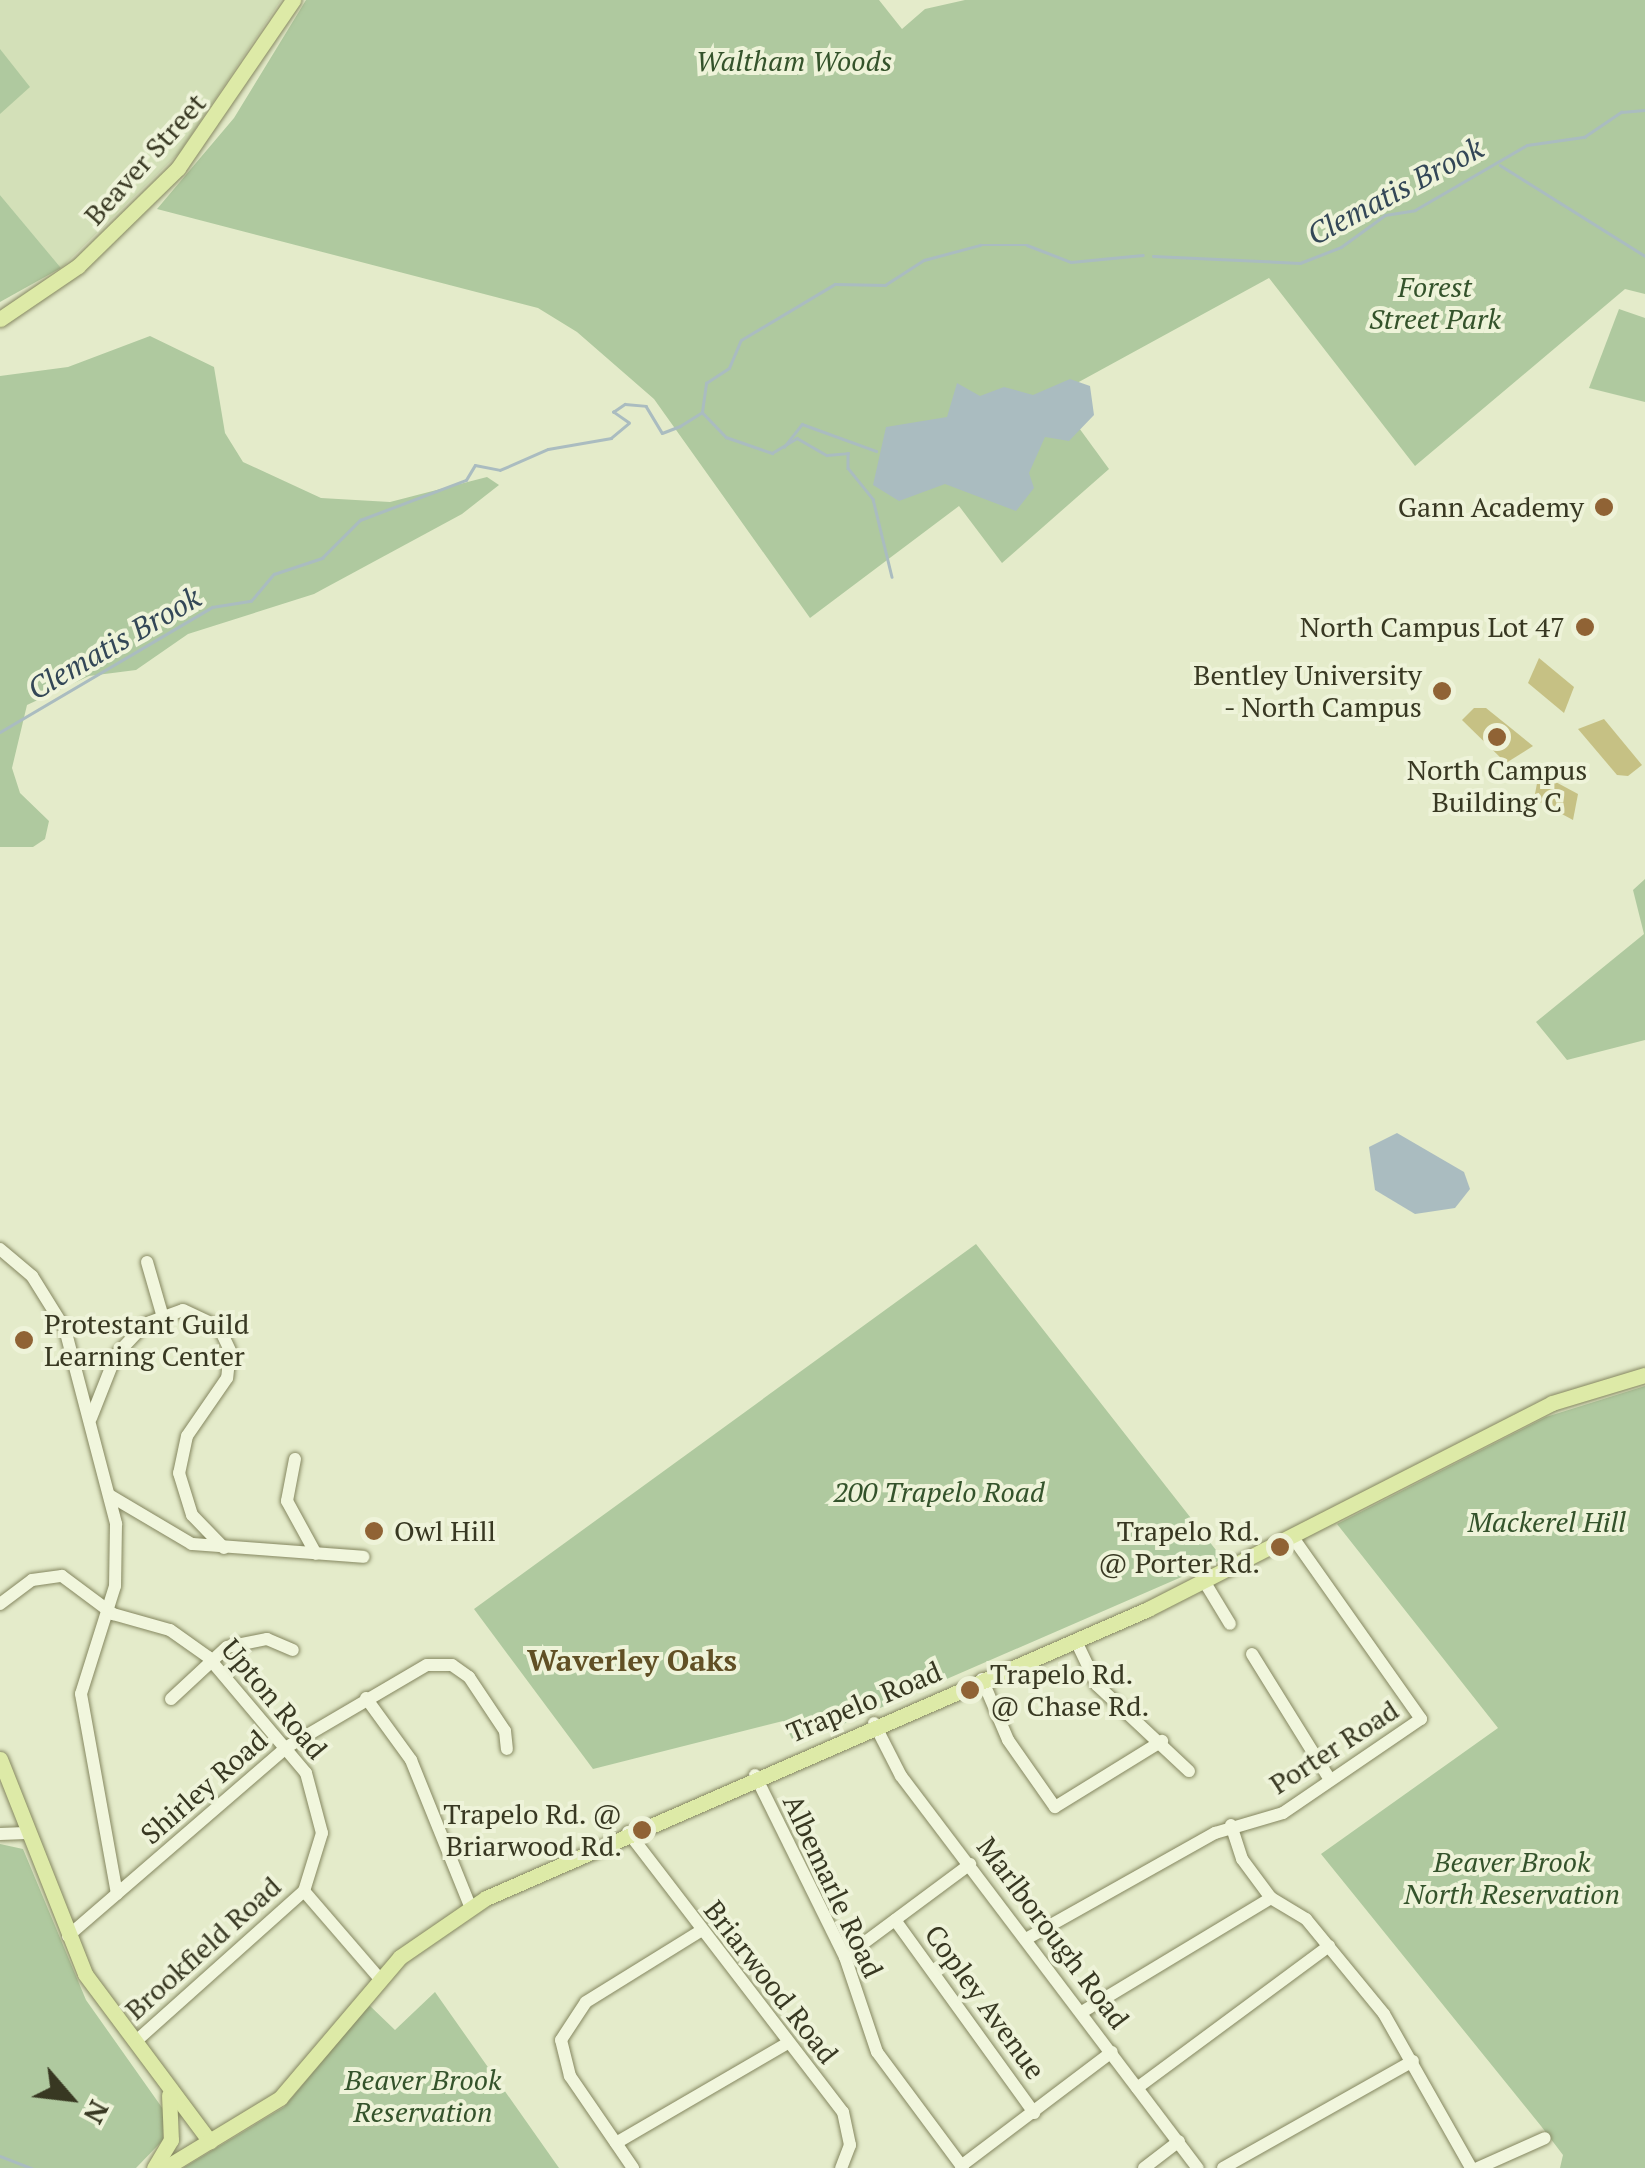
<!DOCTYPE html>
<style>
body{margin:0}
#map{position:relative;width:1645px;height:2168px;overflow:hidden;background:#e4ebca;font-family:"PT Serif",serif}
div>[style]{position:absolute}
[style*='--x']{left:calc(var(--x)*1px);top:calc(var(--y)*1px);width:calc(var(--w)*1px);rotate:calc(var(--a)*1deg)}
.farmland>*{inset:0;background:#d3e0b8}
.green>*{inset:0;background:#afc99f}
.water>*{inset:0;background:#aabcc0}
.stream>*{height:2.5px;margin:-1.25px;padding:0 1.25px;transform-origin:1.25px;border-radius:1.25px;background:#aabcc0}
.building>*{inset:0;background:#c6c184}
.roads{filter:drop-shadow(0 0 2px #858760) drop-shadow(0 0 2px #858760)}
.minor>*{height:12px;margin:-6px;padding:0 6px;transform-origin:6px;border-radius:6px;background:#f1f6dd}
.major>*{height:15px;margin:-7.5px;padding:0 7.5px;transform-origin:7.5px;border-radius:7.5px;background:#ddeaa7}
.dots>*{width:28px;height:28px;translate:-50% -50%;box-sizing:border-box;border:5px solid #eef3d9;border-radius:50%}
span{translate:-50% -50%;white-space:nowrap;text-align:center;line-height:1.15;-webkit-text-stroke:8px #eef3d9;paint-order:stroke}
.park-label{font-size:28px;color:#34532b;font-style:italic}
.street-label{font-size:28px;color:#383822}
.poi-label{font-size:28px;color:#383822}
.right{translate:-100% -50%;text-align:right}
.left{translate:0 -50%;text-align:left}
.water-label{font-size:30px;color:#334757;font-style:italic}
.neighbourhood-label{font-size:30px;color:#615025;font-weight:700}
.north{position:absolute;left:20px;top:2048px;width:100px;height:100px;-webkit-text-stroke:8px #eef3d9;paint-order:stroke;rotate:118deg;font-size:28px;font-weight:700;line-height:40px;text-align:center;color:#383822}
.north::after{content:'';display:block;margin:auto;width:35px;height:45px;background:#383822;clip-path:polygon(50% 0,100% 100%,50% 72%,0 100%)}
</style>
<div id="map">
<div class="farmland">
<i style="clip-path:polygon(0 0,281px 0,180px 152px,61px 268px,0 195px)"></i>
</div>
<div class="green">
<i style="clip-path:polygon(306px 0,879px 0,902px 29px,925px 9px,965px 0,1645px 0,1645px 294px,1625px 289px,1415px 466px,1269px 278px,1055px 395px,1109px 469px,1002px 563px,959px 506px,810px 618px,654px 399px,577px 332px,538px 308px,157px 209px,234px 118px)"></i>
<i style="clip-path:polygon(0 49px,30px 87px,0 114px)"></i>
<i style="clip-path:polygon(0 195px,61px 268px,0 302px)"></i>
<i style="clip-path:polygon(1619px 309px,1645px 318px,1645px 402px,1589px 388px)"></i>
<i style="clip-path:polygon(150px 336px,214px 367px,225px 433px,243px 462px,321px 498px,390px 502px,487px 477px,499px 485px,462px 514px,314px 594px,188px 634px,136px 670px,89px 676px,27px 705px,12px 768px,20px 793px,49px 821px,45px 839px,33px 847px,0 847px,0 376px,68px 367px)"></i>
<i style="clip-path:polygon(1645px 879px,1645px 1040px,1567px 1060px,1536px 1022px,1644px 934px,1633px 890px)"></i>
<i style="clip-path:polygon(976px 1244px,1223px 1559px,795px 1745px,783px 1721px,593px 1769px,474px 1609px)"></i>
<i style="clip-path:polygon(1645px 1386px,1645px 2168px,1560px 2168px,1563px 2155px,1541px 2126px,1321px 1854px,1498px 1728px,1337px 1524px,1546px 1417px)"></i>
<i style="clip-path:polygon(0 1844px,23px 1849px,86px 2000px,163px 2109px,163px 2140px,136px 2168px,0 2168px)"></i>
<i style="clip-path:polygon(435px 1992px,559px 2168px,183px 2168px,284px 2107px,369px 2005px,395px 2030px)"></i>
</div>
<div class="water">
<i style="clip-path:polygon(1070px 379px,1090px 386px,1094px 415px,1069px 441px,1045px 437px,1029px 473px,1034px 488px,1016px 511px,945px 484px,899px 501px,873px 485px,886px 427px,947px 417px,957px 383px,980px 396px,1004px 387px,1033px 395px)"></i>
<i style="clip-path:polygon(1397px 1133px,1464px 1172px,1470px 1189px,1455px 1208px,1415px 1214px,1375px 1190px,1369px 1147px)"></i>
</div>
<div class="stream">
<i style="--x:1500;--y:165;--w:171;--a:32.1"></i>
<i style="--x:1153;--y:256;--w:147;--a:2.7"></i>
<i style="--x:1300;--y:263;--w:44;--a:-21.3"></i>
<i style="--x:1341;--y:247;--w:54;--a:-36"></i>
<i style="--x:1385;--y:215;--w:30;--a:-9"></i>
<i style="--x:1415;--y:210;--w:129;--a:-30.1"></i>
<i style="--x:1527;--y:145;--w:58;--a:-8"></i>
<i style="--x:1584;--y:137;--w:45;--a:-34"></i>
<i style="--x:1621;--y:112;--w:24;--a:-5"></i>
<i style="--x:702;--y:412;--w:35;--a:46"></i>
<i style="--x:726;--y:437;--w:49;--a:19.2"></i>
<i style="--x:772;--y:453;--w:29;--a:-31"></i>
<i style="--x:797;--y:438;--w:34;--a:30"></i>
<i style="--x:827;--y:455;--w:21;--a:-5"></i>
<i style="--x:848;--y:453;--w:15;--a:90"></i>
<i style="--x:848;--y:468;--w:40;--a:51"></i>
<i style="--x:873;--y:499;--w:80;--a:76.3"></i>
<i style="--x:784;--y:447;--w:29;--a:-52"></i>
<i style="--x:802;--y:424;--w:79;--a:20"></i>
<i style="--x:0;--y:732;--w:246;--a:-30.5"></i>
<i style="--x:212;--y:607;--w:39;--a:-9"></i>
<i style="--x:251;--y:601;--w:35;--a:-50"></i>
<i style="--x:274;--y:574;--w:51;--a:-18.4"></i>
<i style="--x:322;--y:558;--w:54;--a:-45"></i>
<i style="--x:360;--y:520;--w:113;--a:-20.7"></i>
<i style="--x:466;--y:480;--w:17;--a:-59"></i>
<i style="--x:475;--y:465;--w:25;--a:11"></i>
<i style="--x:500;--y:470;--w:52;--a:-23.6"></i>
<i style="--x:548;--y:449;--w:64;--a:-9.9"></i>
<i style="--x:611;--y:438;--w:23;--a:-40"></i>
<i style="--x:629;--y:423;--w:19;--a:-145"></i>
<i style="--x:613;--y:412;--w:14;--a:-34"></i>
<i style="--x:625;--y:404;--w:21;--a:5"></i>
<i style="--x:646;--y:406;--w:31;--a:59"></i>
<i style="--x:662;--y:433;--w:19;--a:-21"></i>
<i style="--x:680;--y:426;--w:26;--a:-32"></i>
<i style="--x:702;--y:412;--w:29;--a:-82"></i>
<i style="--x:706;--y:383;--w:27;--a:-33"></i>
<i style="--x:729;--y:368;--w:30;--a:-67"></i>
<i style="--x:741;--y:340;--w:109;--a:-30.8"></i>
<i style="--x:835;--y:284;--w:50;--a:1.1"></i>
<i style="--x:885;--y:285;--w:46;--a:-32.7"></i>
<i style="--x:924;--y:260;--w:58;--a:-15"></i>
<i style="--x:980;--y:245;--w:47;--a:0"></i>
<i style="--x:1027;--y:245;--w:47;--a:21.1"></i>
<i style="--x:1071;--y:262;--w:72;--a:-5.6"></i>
<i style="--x:0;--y:2156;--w:34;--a:21"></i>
</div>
<div class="building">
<i style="clip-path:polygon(1539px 658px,1574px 687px,1564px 713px,1528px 683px)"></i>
<i style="clip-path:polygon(1474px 708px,1486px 708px,1533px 746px,1506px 763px,1462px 720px)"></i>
<i style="clip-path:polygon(1604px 719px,1642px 765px,1628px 776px,1617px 775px,1578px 729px)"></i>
<i style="clip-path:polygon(1539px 773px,1578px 794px,1573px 820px,1534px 799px)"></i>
</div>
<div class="roads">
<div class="minor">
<i style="--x:0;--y:1249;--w:42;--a:40.2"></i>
<i style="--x:32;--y:1276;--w:62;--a:58.1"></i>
<i style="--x:65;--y:1329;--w:202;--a:75.3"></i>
<i style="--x:116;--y:1524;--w:62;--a:90.9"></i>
<i style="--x:115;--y:1586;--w:113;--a:107.5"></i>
<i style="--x:81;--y:1694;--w:203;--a:79.8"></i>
<i style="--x:147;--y:1262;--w:54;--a:73.9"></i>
<i style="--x:91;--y:1418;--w:68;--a:-68.4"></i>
<i style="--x:116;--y:1355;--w:42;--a:-46.9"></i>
<i style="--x:145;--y:1324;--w:40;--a:-20.2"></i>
<i style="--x:183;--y:1310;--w:40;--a:25"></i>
<i style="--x:219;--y:1327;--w:26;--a:65"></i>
<i style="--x:230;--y:1351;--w:27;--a:96"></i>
<i style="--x:227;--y:1378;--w:70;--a:124.6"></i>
<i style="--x:187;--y:1436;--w:38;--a:102"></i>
<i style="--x:179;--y:1473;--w:44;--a:72.8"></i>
<i style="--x:192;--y:1515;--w:46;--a:45.9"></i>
<i style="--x:295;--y:1459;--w:43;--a:100.8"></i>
<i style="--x:287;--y:1501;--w:60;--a:61.3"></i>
<i style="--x:109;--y:1495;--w:96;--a:30.6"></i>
<i style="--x:192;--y:1544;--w:172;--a:4.3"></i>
<i style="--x:1204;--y:1581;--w:50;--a:58.8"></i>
<i style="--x:0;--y:1604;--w:40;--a:-37"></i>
<i style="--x:32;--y:1580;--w:30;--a:-8"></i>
<i style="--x:62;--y:1576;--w:64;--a:36.7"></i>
<i style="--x:113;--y:1614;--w:59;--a:15.7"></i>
<i style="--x:170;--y:1630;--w:47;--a:35.4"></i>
<i style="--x:208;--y:1657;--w:152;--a:49.8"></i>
<i style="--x:306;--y:1773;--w:62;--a:75.1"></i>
<i style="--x:322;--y:1833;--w:61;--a:107.2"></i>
<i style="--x:304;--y:1891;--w:115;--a:49.2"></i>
<i style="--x:1076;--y:1641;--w:49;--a:64.5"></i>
<i style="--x:1097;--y:1685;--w:126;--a:43.1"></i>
<i style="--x:1252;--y:1654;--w:148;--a:58.2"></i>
<i style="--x:982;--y:1679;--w:66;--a:66.9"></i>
<i style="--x:1008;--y:1740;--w:82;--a:55"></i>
<i style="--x:1055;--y:1807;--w:126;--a:-31.7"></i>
<i style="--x:366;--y:1698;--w:77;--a:54"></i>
<i style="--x:411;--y:1760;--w:157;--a:68"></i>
<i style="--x:171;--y:1699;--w:76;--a:-42.9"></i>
<i style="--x:227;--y:1647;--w:41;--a:-11.3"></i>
<i style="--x:267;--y:1639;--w:28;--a:23"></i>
<i style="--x:874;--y:1723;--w:59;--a:63"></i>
<i style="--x:901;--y:1776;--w:492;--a:52.9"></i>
<i style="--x:755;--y:1775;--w:203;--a:63.7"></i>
<i style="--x:845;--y:1957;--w:100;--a:71.4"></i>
<i style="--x:877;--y:2052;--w:144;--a:53.4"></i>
<i style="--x:1231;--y:1825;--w:36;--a:72"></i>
<i style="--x:1242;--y:1859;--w:49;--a:53.4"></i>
<i style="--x:628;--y:1832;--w:353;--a:52.5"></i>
<i style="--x:843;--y:2112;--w:34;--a:78"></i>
<i style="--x:850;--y:2145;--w:25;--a:111"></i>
<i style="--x:0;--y:1834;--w:26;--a:-2"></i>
<i style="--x:1271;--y:1898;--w:41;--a:31"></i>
<i style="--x:1306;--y:1919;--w:123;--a:50.6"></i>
<i style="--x:1384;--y:2014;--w:177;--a:60.5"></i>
<i style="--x:895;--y:1920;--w:238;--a:54.2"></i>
<i style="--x:68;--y:1936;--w:289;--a:-40.8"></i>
<i style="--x:287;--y:1747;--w:162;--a:-30.4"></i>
<i style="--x:427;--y:1665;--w:25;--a:0"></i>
<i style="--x:452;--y:1665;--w:21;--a:35"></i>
<i style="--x:469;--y:1677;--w:65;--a:56.3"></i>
<i style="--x:505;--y:1731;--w:18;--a:84"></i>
<i style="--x:1026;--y:1939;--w:217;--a:-29.3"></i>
<i style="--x:1215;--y:1833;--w:71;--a:-16.4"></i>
<i style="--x:1283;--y:1813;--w:167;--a:-34.3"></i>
<i style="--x:1421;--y:1719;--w:224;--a:-125.2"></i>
<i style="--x:845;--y:1957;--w:156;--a:-36.6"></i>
<i style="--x:1082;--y:2012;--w:221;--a:-31.1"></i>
<i style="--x:135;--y:2042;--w:227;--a:-41.8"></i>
<i style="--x:1137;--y:2088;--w:239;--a:-36.5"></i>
<i style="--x:616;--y:2143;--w:197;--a:-30.2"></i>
<i style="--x:961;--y:2166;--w:189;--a:-37.1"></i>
<i style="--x:633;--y:2168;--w:112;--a:-124.4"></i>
<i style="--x:570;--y:2076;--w:37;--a:-104"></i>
<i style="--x:561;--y:2040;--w:45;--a:-56.7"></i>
<i style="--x:586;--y:2002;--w:133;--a:-31.8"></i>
<i style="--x:1144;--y:2168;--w:44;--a:-37.6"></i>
<i style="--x:1223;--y:2168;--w:218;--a:-29.4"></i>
<i style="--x:1478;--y:2168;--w:73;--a:-24.1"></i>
</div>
<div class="major">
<i style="--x:0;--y:319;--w:94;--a:-34.2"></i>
<i style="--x:78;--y:266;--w:140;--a:-44.4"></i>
<i style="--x:178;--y:168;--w:204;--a:-55.6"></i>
<i style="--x:0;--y:1759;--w:231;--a:68.4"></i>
<i style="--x:85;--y:1974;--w:209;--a:53.3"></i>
<i style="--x:154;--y:2168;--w:33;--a:-59"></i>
<i style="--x:171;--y:2140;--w:45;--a:-92.5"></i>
<i style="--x:165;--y:2168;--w:135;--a:-31.3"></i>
<i style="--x:280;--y:2098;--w:185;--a:-49.6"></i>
<i style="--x:400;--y:1957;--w:104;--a:-34.5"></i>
<i style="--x:486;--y:1898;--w:722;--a:-23.58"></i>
<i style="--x:1148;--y:1609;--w:453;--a:-27"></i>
<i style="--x:1552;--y:1403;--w:97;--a:-16.8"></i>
</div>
</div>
<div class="dots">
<i style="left:1604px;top:507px;background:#906335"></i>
<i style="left:1585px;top:627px;background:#906335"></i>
<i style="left:1442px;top:691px;background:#906335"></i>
<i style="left:1497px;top:737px;background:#906335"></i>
<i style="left:24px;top:1340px;background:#906335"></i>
<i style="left:374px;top:1531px;background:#906335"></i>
<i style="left:1280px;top:1547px;background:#906335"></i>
<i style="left:970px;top:1690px;background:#906335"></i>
<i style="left:642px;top:1830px;background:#906335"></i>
</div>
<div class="park-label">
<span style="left:794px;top:61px">Waltham Woods</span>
<span style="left:1435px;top:303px">Forest<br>Street Park</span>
<span style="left:939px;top:1492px">200 Trapelo Road</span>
<span style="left:1547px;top:1522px">Mackerel Hill</span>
<span style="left:1512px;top:1878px">Beaver Brook<br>North Reservation</span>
<span style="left:423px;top:2096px">Beaver Brook<br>Reservation</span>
</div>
<div class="street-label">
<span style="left:145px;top:159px;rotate:-48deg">Beaver Street</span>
<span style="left:274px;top:1699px;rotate:50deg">Upton Road</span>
<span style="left:864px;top:1702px;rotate:-23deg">Trapelo Road</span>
<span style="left:1334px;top:1747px;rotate:-33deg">Porter Road</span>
<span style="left:204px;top:1787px;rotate:-41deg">Shirley Road</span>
<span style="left:833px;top:1886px;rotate:65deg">Albemarle Road</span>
<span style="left:1053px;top:1933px;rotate:53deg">Marlborough Road</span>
<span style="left:203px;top:1948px;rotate:-42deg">Brookfield Road</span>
<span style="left:771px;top:1982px;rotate:52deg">Briarwood Road</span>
<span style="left:985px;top:2002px;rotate:54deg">Copley Avenue</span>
</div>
<div class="poi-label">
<span class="right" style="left:1584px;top:507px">Gann Academy</span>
<span class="right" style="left:1565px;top:627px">North Campus Lot 47</span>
<span class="right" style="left:1422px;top:691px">Bentley University<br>- North Campus</span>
<span style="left:1497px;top:786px">North Campus<br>Building C</span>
<span class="left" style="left:44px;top:1340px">Protestant Guild<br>Learning Center</span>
<span class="left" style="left:394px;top:1531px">Owl Hill</span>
<span class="right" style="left:1260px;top:1547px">Trapelo Rd.<br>@ Porter Rd.</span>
<span class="left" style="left:990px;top:1690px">Trapelo Rd.<br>@ Chase Rd.</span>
<span class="right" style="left:622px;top:1830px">Trapelo Rd. @<br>Briarwood Rd.</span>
</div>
<div class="water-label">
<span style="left:1395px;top:191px;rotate:-28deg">Clematis Brook</span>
<span style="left:114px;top:643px;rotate:-30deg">Clematis Brook</span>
</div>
<div class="neighbourhood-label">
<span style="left:632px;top:1660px">Waverley Oaks</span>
</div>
<div class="north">N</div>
</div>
